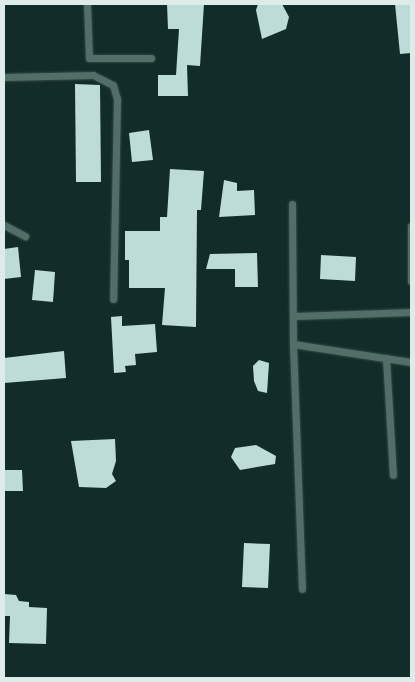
<!DOCTYPE html>
<style>
body{margin:0}
#map{position:relative;width:415px;height:682px;overflow:hidden;background:#122d29;font-family:Inter,sans-serif}
div>[style]{position:absolute}
[style*='--x']{left:calc(var(--x)*1px);top:calc(var(--y)*1px);width:calc(var(--w)*1px);rotate:calc(var(--a)*1deg)}
.building>*{inset:0;background:#bddcd7}
.roads{filter:drop-shadow(0 0 1px #354946) drop-shadow(0 0 1px #354946)}
.lane>*{height:7px;margin:-3.5px;padding:0 3.5px;transform-origin:3.5px;border-radius:3.5px;background:#526e69}
span{translate:-50% -50%;white-space:nowrap;text-align:center;line-height:1.15;-webkit-text-stroke:5px #122d29;paint-order:stroke}
.frame{position:absolute;inset:0;border:5px solid #ddece9;pointer-events:none}
</style>
<div id="map">
<div class="building">
<i style="clip-path:polygon(167px 4px,204px 4px,200px 66px,187px 65px,188px 96px,158px 96px,158px 75px,176px 75px,179px 29px,168px 29px)"></i>
<i style="clip-path:polygon(258px 4px,282px 4px,289px 17px,286px 29px,262px 39px,256px 10px)"></i>
<i style="clip-path:polygon(395px 4px,411px 4px,411px 53px,400px 54px)"></i>
<i style="clip-path:polygon(75px 84px,100px 85px,101px 182px,76px 182px)"></i>
<i style="clip-path:polygon(149px 130px,153px 160px,132px 162px,129px 133px)"></i>
<i style="clip-path:polygon(170px 169px,204px 171px,201px 210px,197px 210px,196px 327px,162px 325px,165px 288px,129px 288px,129px 260px,125px 260px,125px 231px,160px 231px,160px 217px,167px 217px)"></i>
<i style="clip-path:polygon(224px 180px,237px 183px,237px 191px,254px 190px,255px 215px,219px 217px)"></i>
<i style="clip-path:polygon(18px 247px,21px 277px,4px 279px,4px 249px)"></i>
<i style="clip-path:polygon(257px 253px,258px 287px,235px 287px,235px 269px,206px 269px,210px 254px)"></i>
<i style="clip-path:polygon(321px 255px,356px 257px,355px 281px,320px 279px)"></i>
<i style="clip-path:polygon(35px 270px,55px 272px,53px 302px,32px 300px)"></i>
<i style="clip-path:polygon(122px 316px,122px 326px,155px 324px,157px 352px,135px 354px,136px 365px,125px 366px,126px 372px,114px 373px,111px 317px)"></i>
<i style="clip-path:polygon(64px 351px,66px 378px,4px 383px,4px 358px)"></i>
<i style="clip-path:polygon(259px 360px,269px 363px,267px 393px,258px 391px,254px 381px,253px 366px)"></i>
<i style="clip-path:polygon(115px 439px,116px 461px,112px 474px,116px 481px,106px 488px,79px 487px,71px 441px)"></i>
<i style="clip-path:polygon(256px 445px,276px 456px,275px 464px,240px 470px,231px 457px,235px 448px)"></i>
<i style="clip-path:polygon(4px 470px,22px 470px,23px 491px,4px 491px)"></i>
<i style="clip-path:polygon(244px 543px,270px 544px,268px 588px,242px 587px)"></i>
<i style="clip-path:polygon(4px 594px,16px 595px,19px 601px,29px 602px,29px 607px,47px 608px,46px 644px,9px 643px,10px 616px,4px 616px)"></i>
</div>
<div class="roads">
<div class="lane">
<i style="--x:87;--y:4;--w:54;--a:87.9"></i>
<i style="--x:89;--y:58;--w:62;--a:0"></i>
<i style="--x:4;--y:77;--w:89;--a:-1.3"></i>
<i style="--x:93;--y:75;--w:22;--a:27"></i>
<i style="--x:113;--y:85;--w:15;--a:74"></i>
<i style="--x:117;--y:99;--w:200;--a:91.1"></i>
<i style="--x:292;--y:204;--w:140;--a:89.6"></i>
<i style="--x:293;--y:344;--w:245;--a:87.9"></i>
<i style="--x:4;--y:225;--w:24;--a:28"></i>
<i style="--x:411;--y:226;--w:55;--a:90"></i>
<i style="--x:295;--y:316;--w:116;--a:-2"></i>
<i style="--x:293;--y:344;--w:119;--a:8.7"></i>
<i style="--x:386;--y:358;--w:117;--a:86.6"></i>
</div>
</div>
<div class="frame"></div>
</div>
